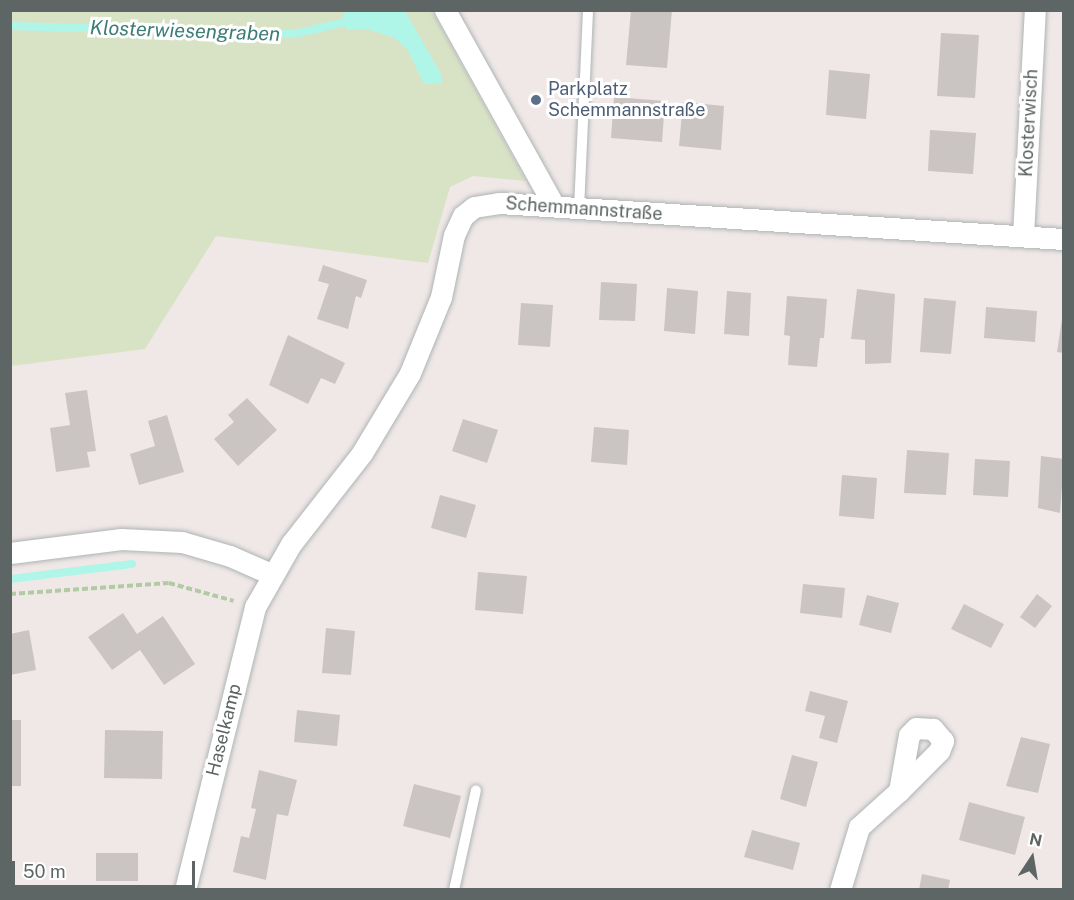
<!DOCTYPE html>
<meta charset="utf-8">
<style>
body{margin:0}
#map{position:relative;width:1074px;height:900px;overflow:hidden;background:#efe8e7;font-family:"Public Sans",sans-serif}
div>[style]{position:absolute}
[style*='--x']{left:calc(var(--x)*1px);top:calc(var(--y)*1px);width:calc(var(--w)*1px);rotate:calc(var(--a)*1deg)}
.green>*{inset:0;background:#d8e3c6}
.water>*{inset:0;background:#aff6e9}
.stream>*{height:8px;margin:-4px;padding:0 4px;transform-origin:4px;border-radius:4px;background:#aff6e9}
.building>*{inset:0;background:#cac4c3}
.path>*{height:4px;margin-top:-2px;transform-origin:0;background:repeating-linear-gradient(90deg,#b2cba5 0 6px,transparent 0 9px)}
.roads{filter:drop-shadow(0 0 2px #afb4b5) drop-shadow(0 0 2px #afb4b5)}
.lane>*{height:10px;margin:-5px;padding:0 5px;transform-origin:5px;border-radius:5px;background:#fff}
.street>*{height:21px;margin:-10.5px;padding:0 10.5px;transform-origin:10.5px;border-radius:10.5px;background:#fff}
.dots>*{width:16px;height:16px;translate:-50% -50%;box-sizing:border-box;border:3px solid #fff;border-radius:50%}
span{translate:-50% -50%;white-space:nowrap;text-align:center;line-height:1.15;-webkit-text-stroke:6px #fff;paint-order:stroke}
.service-label{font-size:18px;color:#4e5e75}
.left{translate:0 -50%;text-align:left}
.street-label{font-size:18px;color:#5e6565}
.water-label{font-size:20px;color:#3d7d76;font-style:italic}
.frame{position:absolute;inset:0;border:12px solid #5e6565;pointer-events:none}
.north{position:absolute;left:1002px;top:828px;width:60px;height:60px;-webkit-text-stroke:4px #fff;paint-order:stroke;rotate:12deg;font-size:16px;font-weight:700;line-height:24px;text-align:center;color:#5e6565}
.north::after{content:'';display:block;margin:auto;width:21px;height:27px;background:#5e6565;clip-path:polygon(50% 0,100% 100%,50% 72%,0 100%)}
.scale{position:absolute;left:12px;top:861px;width:183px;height:27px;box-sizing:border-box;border:3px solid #5e6565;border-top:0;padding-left:8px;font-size:18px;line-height:21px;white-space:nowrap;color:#5e6565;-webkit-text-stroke:4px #fff;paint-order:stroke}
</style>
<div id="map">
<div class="green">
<i style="clip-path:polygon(10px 11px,432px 11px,526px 181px,473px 176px,450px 187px,428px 263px,216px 236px,145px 349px,11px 366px)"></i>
</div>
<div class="water">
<i style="clip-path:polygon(350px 11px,405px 11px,441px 74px,442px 83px,424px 84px,407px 49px,395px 38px,367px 29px,345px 30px)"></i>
</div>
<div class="stream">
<i style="--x:10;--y:26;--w:284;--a:1.6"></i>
<i style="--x:294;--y:34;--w:52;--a:-13.2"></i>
<i style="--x:345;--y:22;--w:13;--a:-67"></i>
<i style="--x:10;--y:579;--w:123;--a:-7"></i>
</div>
<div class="building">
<i style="clip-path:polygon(631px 10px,672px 10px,667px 68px,626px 65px)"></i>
<i style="clip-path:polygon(941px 33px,979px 35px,975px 98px,937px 96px)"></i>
<i style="clip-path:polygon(829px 70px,870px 74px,866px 119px,826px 115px)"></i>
<i style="clip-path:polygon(614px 97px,665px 101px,662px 142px,611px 138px)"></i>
<i style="clip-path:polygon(683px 102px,724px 106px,721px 150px,679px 146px)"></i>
<i style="clip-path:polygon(930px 130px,976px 133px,973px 174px,928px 171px)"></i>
<i style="clip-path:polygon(323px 265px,367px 280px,361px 298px,356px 296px,348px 329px,317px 319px,329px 284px,318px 281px)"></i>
<i style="clip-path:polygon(601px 282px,637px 284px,635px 321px,599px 320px)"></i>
<i style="clip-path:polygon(667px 288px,698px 291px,695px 334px,664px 331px)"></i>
<i style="clip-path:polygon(857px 289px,895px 294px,891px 363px,865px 364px,865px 340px,851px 339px)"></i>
<i style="clip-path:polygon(727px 291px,751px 293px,749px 336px,724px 334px)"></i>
<i style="clip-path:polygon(787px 296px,827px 299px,824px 338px,820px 338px,817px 367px,788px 365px,790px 336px,784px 335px)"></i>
<i style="clip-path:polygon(924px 298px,956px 301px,951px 354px,920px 352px)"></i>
<i style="clip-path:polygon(521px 303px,553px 305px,550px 347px,518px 345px)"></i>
<i style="clip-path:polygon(986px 307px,1037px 311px,1035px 342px,984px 338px)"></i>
<i style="clip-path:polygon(1062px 319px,1064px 319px,1064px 353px,1057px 352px)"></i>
<i style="clip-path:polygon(288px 335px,345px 363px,335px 384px,321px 378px,308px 404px,269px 385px)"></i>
<i style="clip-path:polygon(87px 390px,96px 451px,87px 452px,90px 467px,56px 472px,50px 428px,70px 425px,65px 393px)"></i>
<i style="clip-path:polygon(247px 398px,277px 430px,238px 466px,214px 439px,234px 422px,228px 415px)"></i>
<i style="clip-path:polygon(167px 415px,184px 472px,139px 485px,130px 454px,155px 446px,148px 421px)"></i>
<i style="clip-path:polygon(463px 419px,498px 430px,487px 463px,452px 451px)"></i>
<i style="clip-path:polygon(594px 427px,629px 430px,627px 465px,591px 462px)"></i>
<i style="clip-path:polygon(907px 450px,949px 453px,946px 495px,904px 493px)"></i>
<i style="clip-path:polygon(1041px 456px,1064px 459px,1060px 513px,1038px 508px)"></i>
<i style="clip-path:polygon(975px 459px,1010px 461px,1008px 497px,973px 495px)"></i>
<i style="clip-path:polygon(842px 475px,877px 478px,874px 519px,839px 516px)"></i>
<i style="clip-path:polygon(440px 495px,476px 505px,466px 538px,431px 528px)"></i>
<i style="clip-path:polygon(478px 572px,527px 576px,523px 614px,475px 610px)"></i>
<i style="clip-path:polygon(803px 584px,845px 588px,842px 618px,800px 613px)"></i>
<i style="clip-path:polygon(1037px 594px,1052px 606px,1035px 628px,1020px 617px)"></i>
<i style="clip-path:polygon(867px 595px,899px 603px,891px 633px,859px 625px)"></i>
<i style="clip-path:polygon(964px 604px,1004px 624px,991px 648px,951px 629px)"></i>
<i style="clip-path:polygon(123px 613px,137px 634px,163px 616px,195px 664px,164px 685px,140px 650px,112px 670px,88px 637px)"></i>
<i style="clip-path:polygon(326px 628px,355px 631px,351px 675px,322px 673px)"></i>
<i style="clip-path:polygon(29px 630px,36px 670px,10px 675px,10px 634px)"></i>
<i style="clip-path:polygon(810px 691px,848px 701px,837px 743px,819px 738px,825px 716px,805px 711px)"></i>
<i style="clip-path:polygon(297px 710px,340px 715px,337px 746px,294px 742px)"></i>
<i style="clip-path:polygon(10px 720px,21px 720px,21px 786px,10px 786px)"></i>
<i style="clip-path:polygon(105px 730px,163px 731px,162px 779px,104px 778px)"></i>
<i style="clip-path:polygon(1021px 737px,1050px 744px,1038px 793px,1006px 786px)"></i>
<i style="clip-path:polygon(792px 755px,818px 762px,806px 807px,780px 799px)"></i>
<i style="clip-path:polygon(259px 770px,297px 780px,288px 816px,277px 814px,266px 880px,233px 872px,241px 836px,249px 838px,256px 809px,251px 808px)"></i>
<i style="clip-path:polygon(414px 784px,461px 796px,450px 838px,403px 826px)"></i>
<i style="clip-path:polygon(969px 802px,1025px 817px,1015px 855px,959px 840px)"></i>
<i style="clip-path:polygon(752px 830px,800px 843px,793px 870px,744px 857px)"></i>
<i style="clip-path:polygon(96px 853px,138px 853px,138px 881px,96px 881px)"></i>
<i style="clip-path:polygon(922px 874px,950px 880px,948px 890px,919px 890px)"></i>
</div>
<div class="path">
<i style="--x:10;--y:594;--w:159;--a:-4"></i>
<i style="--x:169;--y:583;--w:67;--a:15.5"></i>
</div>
<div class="roads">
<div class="lane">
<i style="--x:579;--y:209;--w:199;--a:-87.4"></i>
<i style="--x:454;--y:890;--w:102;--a:-77.6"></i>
</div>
<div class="street">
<i style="--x:445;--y:10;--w:224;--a:60.9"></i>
<i style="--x:1023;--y:236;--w:226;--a:-87"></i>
<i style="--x:10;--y:553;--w:112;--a:-7.2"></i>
<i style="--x:121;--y:539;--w:61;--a:2.8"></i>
<i style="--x:182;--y:542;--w:50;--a:16.3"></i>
<i style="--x:230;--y:556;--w:45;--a:23.7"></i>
<i style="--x:185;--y:890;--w:292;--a:-76.1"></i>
<i style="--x:255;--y:607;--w:73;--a:-60.3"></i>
<i style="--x:291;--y:544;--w:115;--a:-52"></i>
<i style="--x:362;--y:453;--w:93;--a:-59"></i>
<i style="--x:410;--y:373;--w:82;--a:-67.8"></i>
<i style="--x:441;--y:297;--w:63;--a:-78.2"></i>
<i style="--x:454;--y:235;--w:21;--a:-65"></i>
<i style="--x:463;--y:216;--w:14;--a:-39"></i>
<i style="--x:474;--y:207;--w:25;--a:-9"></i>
<i style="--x:499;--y:203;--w:566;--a:3.65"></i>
<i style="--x:840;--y:890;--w:66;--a:-73.2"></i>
<i style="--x:859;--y:827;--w:54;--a:-42"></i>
<i style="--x:899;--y:791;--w:57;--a:-45"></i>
<i style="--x:939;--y:751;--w:11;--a:-68"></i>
<i style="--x:943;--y:741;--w:16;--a:-130"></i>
<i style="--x:933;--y:729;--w:17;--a:-177"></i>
<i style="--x:916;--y:728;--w:10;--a:135"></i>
<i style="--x:909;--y:735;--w:57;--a:100.1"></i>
</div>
</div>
<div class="dots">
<i style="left:536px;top:100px;background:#5c6f8a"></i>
</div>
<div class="service-label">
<span class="left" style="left:548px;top:100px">Parkplatz<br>Schemmannstraße</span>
</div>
<div class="street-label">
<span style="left:1029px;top:123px;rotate:-87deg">Klosterwisch</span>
<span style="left:584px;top:209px;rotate:4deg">Schemmannstraße</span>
<span style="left:224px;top:730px;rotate:-76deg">Haselkamp</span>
</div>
<div class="water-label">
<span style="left:185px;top:31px;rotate:2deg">Klosterwiesengraben</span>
</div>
<div class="frame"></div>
<div class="north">N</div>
<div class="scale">50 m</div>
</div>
